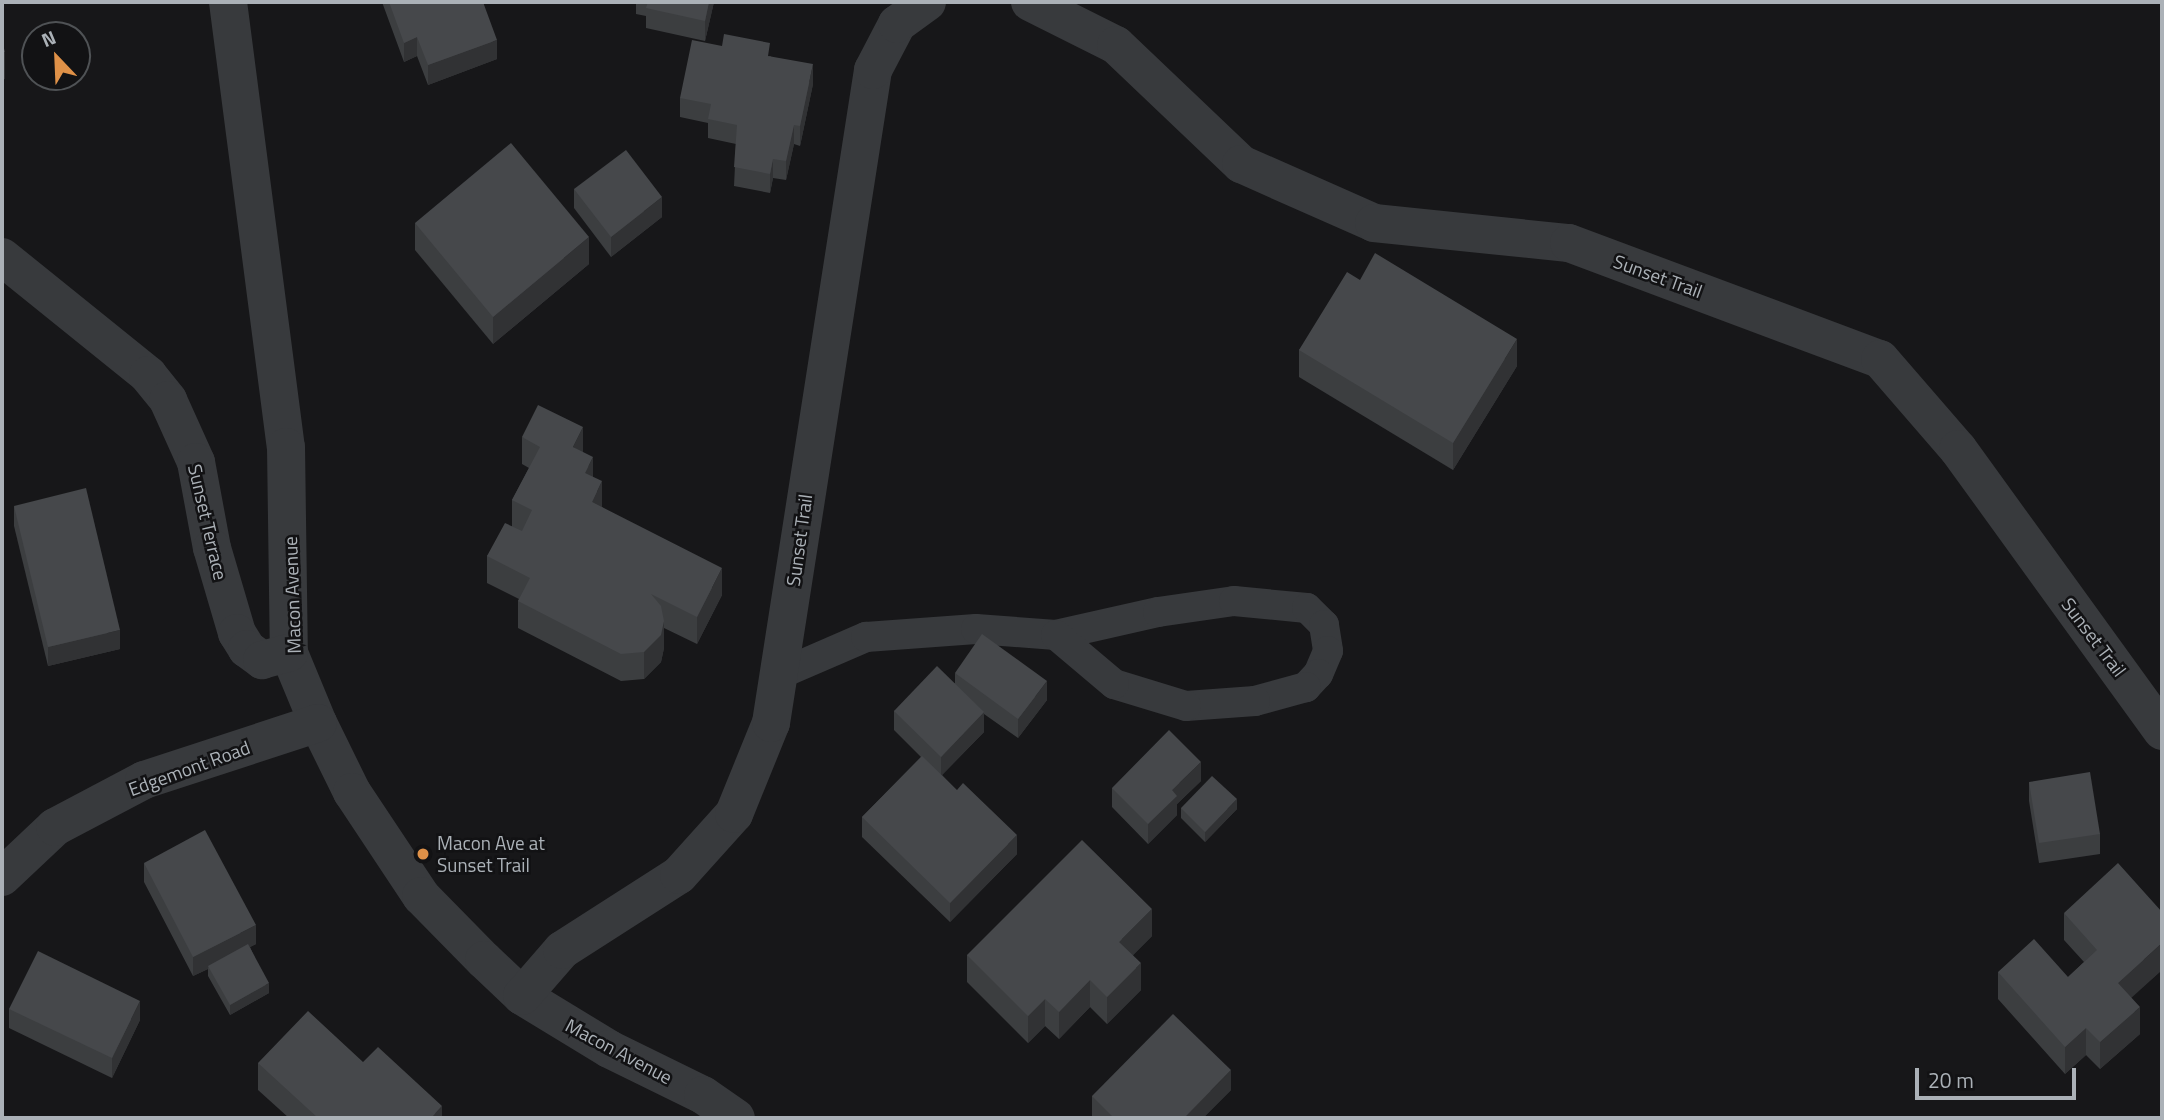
<!DOCTYPE html>
<style>
body{margin:0}
#map{position:relative;width:2164px;height:1120px;overflow:hidden;background:#171719;font-family:"Titillium Web",sans-serif}
div>[style]{position:absolute}
[style*='--x']{left:calc(var(--x)*1px);top:calc(var(--y)*1px);width:calc(var(--w)*1px);rotate:calc(var(--a)*1deg)}
.lane>*{height:30px;margin:-15px;padding:0 15px;transform-origin:15px;border-radius:15px;background:#383a3d}
.street>*{height:38px;margin:-19px;padding:0 19px;transform-origin:19px;border-radius:19px;background:#383a3d}
.wall>*{inset:0;background:#3c3e40}
.shaded-wall>*{inset:0;background:#313234}
.building>*{inset:0;background:#46484b}
.dots>*{width:19px;height:19px;translate:-50% -50%;box-sizing:border-box;border:4px solid #121214;border-radius:50%}
span{translate:-50% -50%;white-space:nowrap;text-align:center;line-height:1.15;-webkit-text-stroke:5px #121214;paint-order:stroke}
.street-label{font-size:19px;color:#abb1b7}
.poi-label{font-size:19px;color:#abb1b7}
.left{translate:0 -50%;text-align:left}
.frame{position:absolute;inset:0;border:4px solid #abb1b7;pointer-events:none}
.north{position:absolute;left:21px;top:21px;width:70px;height:70px;box-sizing:border-box;background:#121214;border:2px solid #4f5255;border-radius:50%;rotate:337deg;font-size:19px;font-weight:700;line-height:28px;text-align:center;color:#abb1b7}
.north::after{content:'';display:block;margin:auto;width:24px;height:32px;background:#df9148;clip-path:polygon(50% 0,100% 100%,50% 72%,0 100%)}
.scale{position:absolute;left:1915px;top:1068px;width:161px;height:32px;box-sizing:border-box;border:4px solid #abb1b7;border-top:0;padding-left:9px;font-size:21px;line-height:24px;white-space:nowrap;color:#abb1b7;-webkit-text-stroke:5px #121214;paint-order:stroke}
</style>
<div id="map">
<div class="lane">
<i style="--x:778;--y:675;--w:96;--a:-23.4"></i>
<i style="--x:866;--y:637;--w:110;--a:-4.2"></i>
<i style="--x:976;--y:629;--w:80;--a:4.3"></i>
<i style="--x:1056;--y:635;--w:105;--a:-12.7"></i>
<i style="--x:1158;--y:612;--w:77;--a:-8.2"></i>
<i style="--x:1234;--y:601;--w:73;--a:5.5"></i>
<i style="--x:1307;--y:608;--w:24;--a:45"></i>
<i style="--x:1324;--y:625;--w:26;--a:81"></i>
<i style="--x:1328;--y:651;--w:25;--a:113"></i>
<i style="--x:1318;--y:674;--w:18;--a:133"></i>
<i style="--x:1306;--y:687;--w:53;--a:164.6"></i>
<i style="--x:1255;--y:701;--w:69;--a:175.9"></i>
<i style="--x:1186;--y:706;--w:75;--a:-163"></i>
<i style="--x:1114;--y:684;--w:76;--a:-139.8"></i>
</div>
<div class="street">
<i style="--x:228;--y:2;--w:449;--a:82.6"></i>
<i style="--x:286;--y:447;--w:206;--a:89.2"></i>
<i style="--x:289;--y:653;--w:76;--a:67.5"></i>
<i style="--x:318;--y:723;--w:77;--a:63.8"></i>
<i style="--x:352;--y:792;--w:125;--a:56.4"></i>
<i style="--x:421;--y:896;--w:90;--a:45.5"></i>
<i style="--x:484;--y:960;--w:52;--a:43.5"></i>
<i style="--x:522;--y:996;--w:102;--a:31.3"></i>
<i style="--x:609;--y:1049;--w:105;--a:26.1"></i>
<i style="--x:703;--y:1095;--w:40;--a:34.9"></i>
<i style="--x:1030;--y:2;--w:96;--a:26.6"></i>
<i style="--x:1116;--y:45;--w:173;--a:43.6"></i>
<i style="--x:1241;--y:164;--w:145;--a:23.9"></i>
<i style="--x:1374;--y:223;--w:196;--a:5.9"></i>
<i style="--x:1569;--y:243;--w:332;--a:20.5"></i>
<i style="--x:1880;--y:359;--w:119;--a:49.1"></i>
<i style="--x:1958;--y:449;--w:348;--a:54.1"></i>
<i style="--x:2;--y:257;--w:188;--a:38.9"></i>
<i style="--x:148;--y:375;--w:32;--a:51"></i>
<i style="--x:168;--y:400;--w:68;--a:65.7"></i>
<i style="--x:196;--y:462;--w:87;--a:79.5"></i>
<i style="--x:212;--y:548;--w:89;--a:73.6"></i>
<i style="--x:237;--y:633;--w:19;--a:58"></i>
<i style="--x:247;--y:649;--w:19;--a:36"></i>
<i style="--x:262;--y:660;--w:28;--a:-15"></i>
<i style="--x:2;--y:877;--w:73;--a:-43.3"></i>
<i style="--x:55;--y:827;--w:101;--a:-27.8"></i>
<i style="--x:144;--y:780;--w:183;--a:-18.1"></i>
<i style="--x:522;--y:996;--w:61;--a:-49"></i>
<i style="--x:562;--y:950;--w:139;--a:-32.7"></i>
<i style="--x:679;--y:875;--w:82;--a:-48"></i>
<i style="--x:734;--y:814;--w:98;--a:-67.9"></i>
<i style="--x:771;--y:723;--w:661;--a:-81.12"></i>
<i style="--x:873;--y:70;--w:52;--a:-62.4"></i>
<i style="--x:897;--y:24;--w:37;--a:-36"></i>
</div>
<div class="wall">
<i style="clip-path:polygon(382px 2px,483px 2px,497px 59px,428px 85px,417px 56px,404px 62px)"></i>
<i style="clip-path:polygon(636px 2px,714px 2px,705px 41px,646px 28px,646px 16px,636px 14px)"></i>
<i style="clip-path:polygon(770px 56px,813px 84px,800px 146px,794px 144px,786px 180px,773px 178px,770px 193px,734px 186px,736px 144px,708px 138px,708px 123px,680px 117px,680px 98px)"></i>
<i style="clip-path:polygon(574px 189px,662px 217px,611px 257px,574px 208px)"></i>
<i style="clip-path:polygon(415px 223px,589px 264px,493px 344px,415px 250px)"></i>
<i style="clip-path:polygon(1360px 280px,1517px 366px,1453px 470px,1299px 377px,1299px 350px)"></i>
<i style="clip-path:polygon(522px 437px,583px 453px,593px 477px,602px 507px,722px 595px,697px 644px,664px 628px,664px 648px,661px 662px,644px 679px,621px 681px,518px 628px,518px 601px,519px 599px,487px 583px,487px 556px,512px 526px,512px 500px,529px 468px,522px 464px)"></i>
<i style="clip-path:polygon(14px 506px,120px 649px,48px 666px,14px 526px)"></i>
<i style="clip-path:polygon(955px 673px,1047px 700px,1018px 738px,984px 714px,984px 732px,942px 775px,1017px 854px,950px 922px,862px 837px,862px 817px,921px 757px,894px 730px,894px 711px,955px 683px)"></i>
<i style="clip-path:polygon(1201px 781px,1177px 804px,1177px 815px,1148px 844px,1112px 807px,1112px 788px)"></i>
<i style="clip-path:polygon(2029px 782px,2100px 834px,2100px 854px,2039px 863px,2029px 801px)"></i>
<i style="clip-path:polygon(1181px 808px,1237px 809px,1205px 842px,1181px 818px)"></i>
<i style="clip-path:polygon(144px 863px,256px 944px,250px 947px,269px 993px,230px 1015px,208px 976px,208px 969px,193px 976px,144px 882px)"></i>
<i style="clip-path:polygon(2064px 913px,2162px 970px,2131px 997px,2140px 1034px,2100px 1069px,2086px 1055px,2065px 1074px,1998px 999px,1998px 972px,2068px 977px,2084px 962px,2064px 940px)"></i>
<i style="clip-path:polygon(1152px 936px,1133px 955px,1141px 990px,1107px 1024px,1090px 1007px,1059px 1039px,1045px 1026px,1028px 1043px,967px 982px,967px 955px)"></i>
<i style="clip-path:polygon(9px 1009px,140px 1020px,112px 1078px,9px 1028px)"></i>
<i style="clip-path:polygon(363px 1062px,442px 1118px,289px 1118px,258px 1090px,258px 1063px)"></i>
<i style="clip-path:polygon(1231px 1090px,1203px 1118px,1094px 1118px,1092px 1116px,1092px 1096px)"></i>
</div>
<div class="shaded-wall">
<i style="clip-path:polygon(709px 2px,714px 2px,705px 41px,705px 21px)"></i>
<i style="clip-path:polygon(417px 37px,417px 56px,404px 62px,404px 43px)"></i>
<i style="clip-path:polygon(497px 40px,497px 59px,428px 85px,428px 65px)"></i>
<i style="clip-path:polygon(5px 52px,5px 79px,2px 80px,2px 53px)"></i>
<i style="clip-path:polygon(813px 64px,813px 84px,800px 146px,800px 126px)"></i>
<i style="clip-path:polygon(794px 125px,794px 144px,786px 180px,786px 161px)"></i>
<i style="clip-path:polygon(773px 159px,773px 178px,770px 193px,770px 174px)"></i>
<i style="clip-path:polygon(662px 197px,662px 217px,611px 257px,611px 237px)"></i>
<i style="clip-path:polygon(589px 237px,589px 264px,493px 344px,493px 317px)"></i>
<i style="clip-path:polygon(1517px 339px,1517px 366px,1453px 470px,1453px 443px)"></i>
<i style="clip-path:polygon(583px 427px,583px 454px,573px 447px)"></i>
<i style="clip-path:polygon(593px 457px,593px 484px,585px 473px)"></i>
<i style="clip-path:polygon(602px 481px,602px 508px,592px 502px)"></i>
<i style="clip-path:polygon(722px 568px,722px 595px,697px 644px,697px 617px)"></i>
<i style="clip-path:polygon(664px 621px,664px 648px,661px 662px,644px 679px,644px 652px)"></i>
<i style="clip-path:polygon(120px 630px,120px 649px,48px 666px,48px 647px)"></i>
<i style="clip-path:polygon(1047px 681px,1047px 700px,1018px 738px,1018px 719px)"></i>
<i style="clip-path:polygon(984px 712px,984px 732px,941px 776px,941px 757px)"></i>
<i style="clip-path:polygon(1201px 762px,1201px 781px,1177px 804px,1177px 815px,1148px 844px,1148px 824px,1172px 790px)"></i>
<i style="clip-path:polygon(1237px 799px,1237px 809px,1205px 842px,1205px 832px)"></i>
<i style="clip-path:polygon(1017px 835px,1017px 854px,950px 922px,950px 903px)"></i>
<i style="clip-path:polygon(1152px 909px,1152px 936px,1119px 969px,1119px 942px)"></i>
<i style="clip-path:polygon(256px 925px,256px 944px,209px 968px,208px 966px,208px 969px,193px 976px,193px 957px)"></i>
<i style="clip-path:polygon(2162px 943px,2162px 970px,2118px 1010px,2118px 983px)"></i>
<i style="clip-path:polygon(1141px 963px,1141px 990px,1107px 1024px,1107px 997px)"></i>
<i style="clip-path:polygon(1090px 980px,1090px 1007px,1059px 1039px,1059px 1012px)"></i>
<i style="clip-path:polygon(269px 983px,269px 993px,230px 1015px,230px 1005px)"></i>
<i style="clip-path:polygon(1045px 999px,1045px 1026px,1028px 1043px,1028px 1016px)"></i>
<i style="clip-path:polygon(140px 1001px,140px 1020px,112px 1078px,112px 1058px)"></i>
<i style="clip-path:polygon(2140px 1007px,2140px 1034px,2100px 1069px,2100px 1042px)"></i>
<i style="clip-path:polygon(2086px 1028px,2086px 1055px,2065px 1074px,2065px 1047px)"></i>
<i style="clip-path:polygon(1231px 1070px,1231px 1090px,1203px 1118px,1184px 1118px)"></i>
<i style="clip-path:polygon(442px 1106px,442px 1118px,431px 1118px)"></i>
</div>
<div class="building">
<i style="clip-path:polygon(389px 2px,483px 2px,497px 40px,428px 65px,417px 37px,404px 43px)"></i>
<i style="clip-path:polygon(648px 2px,709px 2px,705px 21px,646px 8px)"></i>
<i style="clip-path:polygon(724px 34px,770px 43px,768px 56px,813px 64px,800px 126px,794px 125px,786px 161px,773px 159px,770px 174px,734px 167px,737px 125px,708px 119px,711px 104px,680px 98px,692px 40px,722px 46px)"></i>
<i style="clip-path:polygon(2px 41px,5px 52px,2px 53px)"></i>
<i style="clip-path:polygon(511px 143px,589px 237px,493px 317px,415px 223px)"></i>
<i style="clip-path:polygon(626px 150px,662px 197px,611px 237px,574px 189px)"></i>
<i style="clip-path:polygon(1375px 253px,1517px 339px,1453px 443px,1299px 350px,1347px 272px,1360px 280px)"></i>
<i style="clip-path:polygon(538px 405px,583px 427px,573px 447px,593px 457px,585px 473px,602px 481px,592px 502px,722px 568px,697px 617px,651px 594px,661px 606px,664px 621px,661px 635px,644px 652px,621px 654px,518px 601px,530px 578px,487px 556px,505px 523px,522px 531px,532px 510px,512px 500px,540px 447px,522px 437px)"></i>
<i style="clip-path:polygon(86px 488px,120px 630px,48px 647px,14px 506px)"></i>
<i style="clip-path:polygon(982px 634px,1047px 681px,1018px 719px,955px 673px)"></i>
<i style="clip-path:polygon(937px 666px,984px 712px,941px 757px,894px 711px)"></i>
<i style="clip-path:polygon(1169px 730px,1201px 762px,1172px 790px,1177px 796px,1148px 824px,1112px 788px)"></i>
<i style="clip-path:polygon(922px 756px,957px 790px,963px 783px,1017px 835px,950px 903px,862px 817px)"></i>
<i style="clip-path:polygon(2090px 772px,2100px 834px,2039px 843px,2029px 782px)"></i>
<i style="clip-path:polygon(1212px 776px,1237px 799px,1205px 832px,1181px 808px)"></i>
<i style="clip-path:polygon(205px 830px,256px 925px,193px 957px,144px 863px)"></i>
<i style="clip-path:polygon(1082px 840px,1152px 909px,1119px 942px,1141px 963px,1107px 997px,1090px 980px,1059px 1012px,1045px 999px,1028px 1016px,967px 955px)"></i>
<i style="clip-path:polygon(2118px 863px,2162px 912px,2162px 943px,2118px 983px,2140px 1007px,2100px 1042px,2086px 1028px,2065px 1047px,1998px 972px,2034px 939px,2068px 977px,2097px 950px,2064px 913px)"></i>
<i style="clip-path:polygon(248px 944px,269px 983px,230px 1005px,208px 966px)"></i>
<i style="clip-path:polygon(38px 951px,140px 1001px,112px 1058px,9px 1009px)"></i>
<i style="clip-path:polygon(308px 1011px,363px 1062px,378px 1047px,442px 1106px,431px 1118px,432px 1118px,318px 1118px,258px 1063px)"></i>
<i style="clip-path:polygon(1173px 1014px,1231px 1070px,1184px 1118px,1114px 1118px,1092px 1096px)"></i>
</div>
<div class="dots">
<i style="left:423px;top:854px;background:#df9148"></i>
</div>
<div class="street-label">
<span style="left:1658px;top:276px;rotate:20deg">Sunset Trail</span>
<span style="left:208px;top:522px;rotate:77deg">Sunset Terrace</span>
<span style="left:799px;top:540px;rotate:-82deg">Sunset Trail</span>
<span style="left:292px;top:595px;rotate:-92deg">Macon Avenue</span>
<span style="left:2094px;top:637px;rotate:53deg">Sunset Trail</span>
<span style="left:189px;top:768px;rotate:-20deg">Edgemont Road</span>
<span style="left:619px;top:1051px;rotate:28deg">Macon Avenue</span>
</div>
<div class="poi-label">
<span class="left" style="left:437px;top:854px">Macon Ave at<br>Sunset Trail</span>
</div>
<div class="frame"></div>
<div class="north">N</div>
<div class="scale">20 m</div>
</div>
